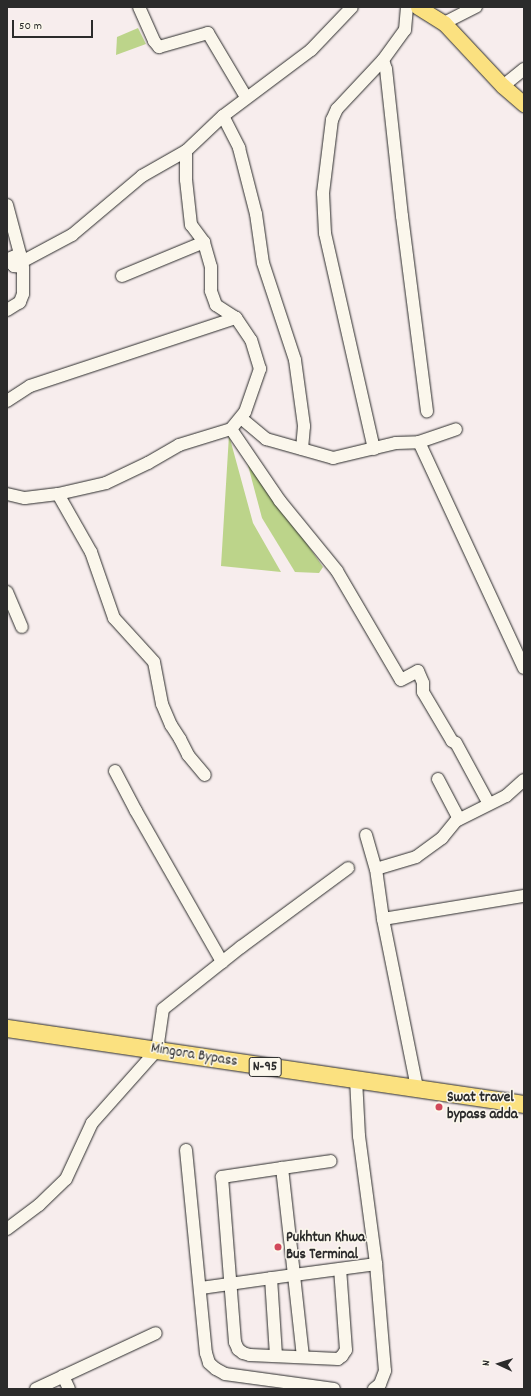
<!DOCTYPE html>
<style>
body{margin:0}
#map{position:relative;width:531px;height:1396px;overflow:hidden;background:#f7eded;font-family:Dekko,sans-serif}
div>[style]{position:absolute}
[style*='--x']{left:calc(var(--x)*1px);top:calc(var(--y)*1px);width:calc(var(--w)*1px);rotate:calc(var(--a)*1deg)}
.green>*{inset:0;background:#bcd48a}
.roads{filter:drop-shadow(0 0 1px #2b2b2b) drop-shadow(0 0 1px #2b2b2b)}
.minor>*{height:12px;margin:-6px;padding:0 6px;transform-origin:6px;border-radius:6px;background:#fbf7ec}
.major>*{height:15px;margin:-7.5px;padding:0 7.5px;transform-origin:7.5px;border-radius:7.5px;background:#fbe180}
.highway>*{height:17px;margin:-8.5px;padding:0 8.5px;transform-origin:8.5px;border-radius:8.5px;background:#fbe180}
.dots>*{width:11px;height:11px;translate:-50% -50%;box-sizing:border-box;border:2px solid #fbf7ec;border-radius:50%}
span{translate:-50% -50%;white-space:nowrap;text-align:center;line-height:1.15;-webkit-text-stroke:3px #fbf7ec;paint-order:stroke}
.shield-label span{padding:1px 3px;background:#fbf7ec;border:1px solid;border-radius:3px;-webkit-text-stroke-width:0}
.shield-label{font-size:14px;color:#2b2b2b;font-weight:700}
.street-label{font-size:15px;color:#2b2b2b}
.poi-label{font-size:15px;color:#2b2b2b;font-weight:700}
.left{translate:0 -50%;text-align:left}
.frame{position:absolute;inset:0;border:8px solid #2b2b2b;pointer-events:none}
.north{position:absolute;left:479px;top:1344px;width:40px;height:40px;-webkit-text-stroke:3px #fbf7ec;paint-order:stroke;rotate:274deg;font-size:11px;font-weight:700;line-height:16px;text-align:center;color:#2b2b2b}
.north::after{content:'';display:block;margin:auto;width:14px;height:18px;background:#2b2b2b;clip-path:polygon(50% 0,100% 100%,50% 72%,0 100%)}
.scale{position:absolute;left:12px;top:20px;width:81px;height:18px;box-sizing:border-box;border:2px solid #2b2b2b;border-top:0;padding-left:5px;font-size:12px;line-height:14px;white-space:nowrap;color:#2b2b2b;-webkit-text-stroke:3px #fbf7ec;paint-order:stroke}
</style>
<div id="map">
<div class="green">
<i style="clip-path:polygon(138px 28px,146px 44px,116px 55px,117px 37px)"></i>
<i style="clip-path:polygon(229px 435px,253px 523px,281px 572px,221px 566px)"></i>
<i style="clip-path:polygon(245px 454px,323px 567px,319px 573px,295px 572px,262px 518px)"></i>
</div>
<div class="roads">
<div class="minor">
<i style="--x:139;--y:7;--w:37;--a:66"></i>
<i style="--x:154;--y:41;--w:8;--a:50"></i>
<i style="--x:159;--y:47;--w:51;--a:-15.9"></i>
<i style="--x:208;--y:33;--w:74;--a:59.3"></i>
<i style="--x:444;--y:23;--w:36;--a:-27"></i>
<i style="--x:383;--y:60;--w:9;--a:72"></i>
<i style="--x:386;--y:69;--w:148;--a:83.8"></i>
<i style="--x:402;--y:216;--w:197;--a:82.7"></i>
<i style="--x:503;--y:86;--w:27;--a:-39"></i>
<i style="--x:223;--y:116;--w:36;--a:63"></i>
<i style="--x:239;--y:148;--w:68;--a:75.6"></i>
<i style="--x:256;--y:214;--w:49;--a:81.9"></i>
<i style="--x:263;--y:263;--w:102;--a:71.7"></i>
<i style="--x:295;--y:360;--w:67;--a:82.2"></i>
<i style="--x:304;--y:426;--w:23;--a:95"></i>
<i style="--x:7;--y:205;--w:51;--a:75.1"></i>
<i style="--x:20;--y:254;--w:13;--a:157"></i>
<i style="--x:8;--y:259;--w:9;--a:49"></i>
<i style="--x:14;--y:266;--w:9;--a:6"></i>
<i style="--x:23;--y:267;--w:27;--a:90"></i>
<i style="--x:23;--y:294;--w:9;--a:111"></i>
<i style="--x:20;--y:302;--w:15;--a:148"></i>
<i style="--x:14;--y:266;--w:66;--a:-28.1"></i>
<i style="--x:72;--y:235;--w:92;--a:-40.1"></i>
<i style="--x:142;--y:176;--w:51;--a:-29.6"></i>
<i style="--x:186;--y:151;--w:51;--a:-43.4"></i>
<i style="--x:223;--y:116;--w:110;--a:-36.9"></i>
<i style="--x:311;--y:50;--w:59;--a:-46.4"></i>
<i style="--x:122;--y:276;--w:89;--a:-22.5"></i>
<i style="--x:7;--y:401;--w:27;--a:-33"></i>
<i style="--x:30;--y:386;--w:217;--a:-18.3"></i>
<i style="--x:241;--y:418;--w:33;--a:40"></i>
<i style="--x:266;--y:439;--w:70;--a:15.8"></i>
<i style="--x:333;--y:458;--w:65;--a:-13.4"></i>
<i style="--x:396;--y:443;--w:23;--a:-2"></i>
<i style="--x:419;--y:442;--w:39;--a:-19"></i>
<i style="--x:231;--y:429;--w:87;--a:55.8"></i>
<i style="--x:280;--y:501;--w:90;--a:50.8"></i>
<i style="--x:337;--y:571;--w:126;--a:59.6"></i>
<i style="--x:401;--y:680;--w:19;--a:-28"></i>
<i style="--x:418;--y:671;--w:13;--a:67"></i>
<i style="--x:423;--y:683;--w:9;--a:90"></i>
<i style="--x:423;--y:692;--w:57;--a:59.4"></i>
<i style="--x:452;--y:741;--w:4;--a:27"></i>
<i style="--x:456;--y:743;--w:69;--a:61.6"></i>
<i style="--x:419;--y:442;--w:249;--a:65.1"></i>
<i style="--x:374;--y:449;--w:221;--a:-102.8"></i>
<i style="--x:325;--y:233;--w:40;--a:-92.9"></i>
<i style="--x:323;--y:193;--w:74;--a:-83"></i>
<i style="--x:332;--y:120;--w:12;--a:-66"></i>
<i style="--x:337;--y:109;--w:67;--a:-46.8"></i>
<i style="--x:383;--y:60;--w:37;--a:-54"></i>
<i style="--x:405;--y:30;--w:23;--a:-85"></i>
<i style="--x:7;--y:494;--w:18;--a:13"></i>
<i style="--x:25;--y:498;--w:33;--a:-7"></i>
<i style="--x:58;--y:494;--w:49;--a:-12.9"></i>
<i style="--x:106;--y:483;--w:47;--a:-25.5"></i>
<i style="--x:148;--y:463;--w:36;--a:-30"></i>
<i style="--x:179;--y:445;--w:54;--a:-17.1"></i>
<i style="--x:231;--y:429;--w:22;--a:-51"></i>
<i style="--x:245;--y:412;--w:46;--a:-70.8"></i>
<i style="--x:260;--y:369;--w:30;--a:-107"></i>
<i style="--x:251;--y:340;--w:27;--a:-124"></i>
<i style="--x:236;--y:318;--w:24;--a:-147"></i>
<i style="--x:216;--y:305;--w:15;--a:-110"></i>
<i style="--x:211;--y:291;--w:24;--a:-90"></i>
<i style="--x:211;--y:267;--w:26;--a:-106"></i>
<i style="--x:204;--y:242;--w:21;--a:-127"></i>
<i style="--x:191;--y:225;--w:45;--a:-96.3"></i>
<i style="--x:186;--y:180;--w:29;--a:-90"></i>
<i style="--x:58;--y:494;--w:67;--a:60.4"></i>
<i style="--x:91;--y:552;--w:70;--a:70.8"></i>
<i style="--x:114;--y:618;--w:59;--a:47.7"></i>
<i style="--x:154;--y:662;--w:43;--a:79.2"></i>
<i style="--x:162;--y:704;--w:23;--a:67"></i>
<i style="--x:171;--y:725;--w:17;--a:57"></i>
<i style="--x:180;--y:739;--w:18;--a:63"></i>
<i style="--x:188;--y:755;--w:26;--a:50"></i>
<i style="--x:7;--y:592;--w:38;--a:67"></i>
<i style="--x:115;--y:771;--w:45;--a:62.3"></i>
<i style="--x:136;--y:811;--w:174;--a:60.3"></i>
<i style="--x:438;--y:779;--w:45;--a:62.3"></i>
<i style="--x:366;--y:835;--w:35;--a:74"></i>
<i style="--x:376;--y:869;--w:42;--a:-16.7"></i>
<i style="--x:416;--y:857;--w:32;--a:-36"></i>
<i style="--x:442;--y:838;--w:22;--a:-51"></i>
<i style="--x:456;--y:821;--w:56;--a:-26.6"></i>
<i style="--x:506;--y:796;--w:24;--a:-42"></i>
<i style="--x:376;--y:869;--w:50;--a:82"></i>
<i style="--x:383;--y:919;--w:171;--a:78.6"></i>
<i style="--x:383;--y:919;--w:143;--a:-9.3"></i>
<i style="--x:356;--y:1079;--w:57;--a:87"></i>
<i style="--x:359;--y:1136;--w:129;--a:82.4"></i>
<i style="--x:376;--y:1264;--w:107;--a:85.2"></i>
<i style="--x:385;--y:1371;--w:14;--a:111"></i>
<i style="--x:380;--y:1384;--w:8;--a:140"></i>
<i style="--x:186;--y:1150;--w:204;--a:84.4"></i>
<i style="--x:206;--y:1353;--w:10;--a:73"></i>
<i style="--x:209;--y:1363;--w:9;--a:41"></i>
<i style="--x:216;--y:1369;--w:10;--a:29"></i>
<i style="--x:225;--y:1374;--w:110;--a:7.8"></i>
<i style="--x:282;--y:1168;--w:61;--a:171.5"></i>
<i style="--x:222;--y:1177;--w:166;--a:85.5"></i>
<i style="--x:235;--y:1342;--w:8;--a:67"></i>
<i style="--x:238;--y:1349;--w:6;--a:39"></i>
<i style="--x:243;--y:1353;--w:7;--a:16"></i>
<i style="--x:250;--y:1355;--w:88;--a:2.6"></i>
<i style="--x:338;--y:1359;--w:5;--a:-37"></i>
<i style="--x:342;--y:1356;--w:7;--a:-56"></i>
<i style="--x:346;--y:1350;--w:81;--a:-94.2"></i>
<i style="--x:7;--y:1229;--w:40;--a:-37"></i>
<i style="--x:39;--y:1205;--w:37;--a:-44"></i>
<i style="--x:66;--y:1179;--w:62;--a:-65.1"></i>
<i style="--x:92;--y:1123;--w:98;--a:-48.3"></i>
<i style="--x:157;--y:1050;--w:41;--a:-81.7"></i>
<i style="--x:163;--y:1009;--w:100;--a:-38.5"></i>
<i style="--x:241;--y:947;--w:133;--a:-36.4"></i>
<i style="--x:271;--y:1278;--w:78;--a:86.3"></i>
<i style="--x:201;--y:1288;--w:94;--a:-8"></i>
<i style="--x:294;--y:1275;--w:108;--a:-96.4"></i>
<i style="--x:282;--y:1168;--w:49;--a:-8.1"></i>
<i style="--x:303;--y:1357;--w:82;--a:-96.3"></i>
<i style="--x:294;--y:1275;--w:83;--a:-7.6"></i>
<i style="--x:63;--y:1376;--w:14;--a:65"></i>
<i style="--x:36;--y:1389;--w:132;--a:-25"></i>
</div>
<div class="major">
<i style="--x:418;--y:7;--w:31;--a:32"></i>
<i style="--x:444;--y:23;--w:86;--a:46.9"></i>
<i style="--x:503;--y:86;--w:28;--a:41"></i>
</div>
<div class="highway">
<i style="--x:7;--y:1028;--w:523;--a:8.36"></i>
</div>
</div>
<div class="dots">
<i style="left:439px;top:1107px;background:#d1495b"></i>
<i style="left:278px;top:1247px;background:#d1495b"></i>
</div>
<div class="shield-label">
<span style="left:265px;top:1067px">N-95</span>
</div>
<div class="street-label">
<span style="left:194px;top:1056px;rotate:9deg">Mingora Bypass</span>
</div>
<div class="poi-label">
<span class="left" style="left:447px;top:1107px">Swat travel<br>bypass adda</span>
<span class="left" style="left:286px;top:1247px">Pukhtun Khwa<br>Bus Terminal</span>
</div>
<div class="frame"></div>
<div class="north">N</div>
<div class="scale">50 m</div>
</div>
